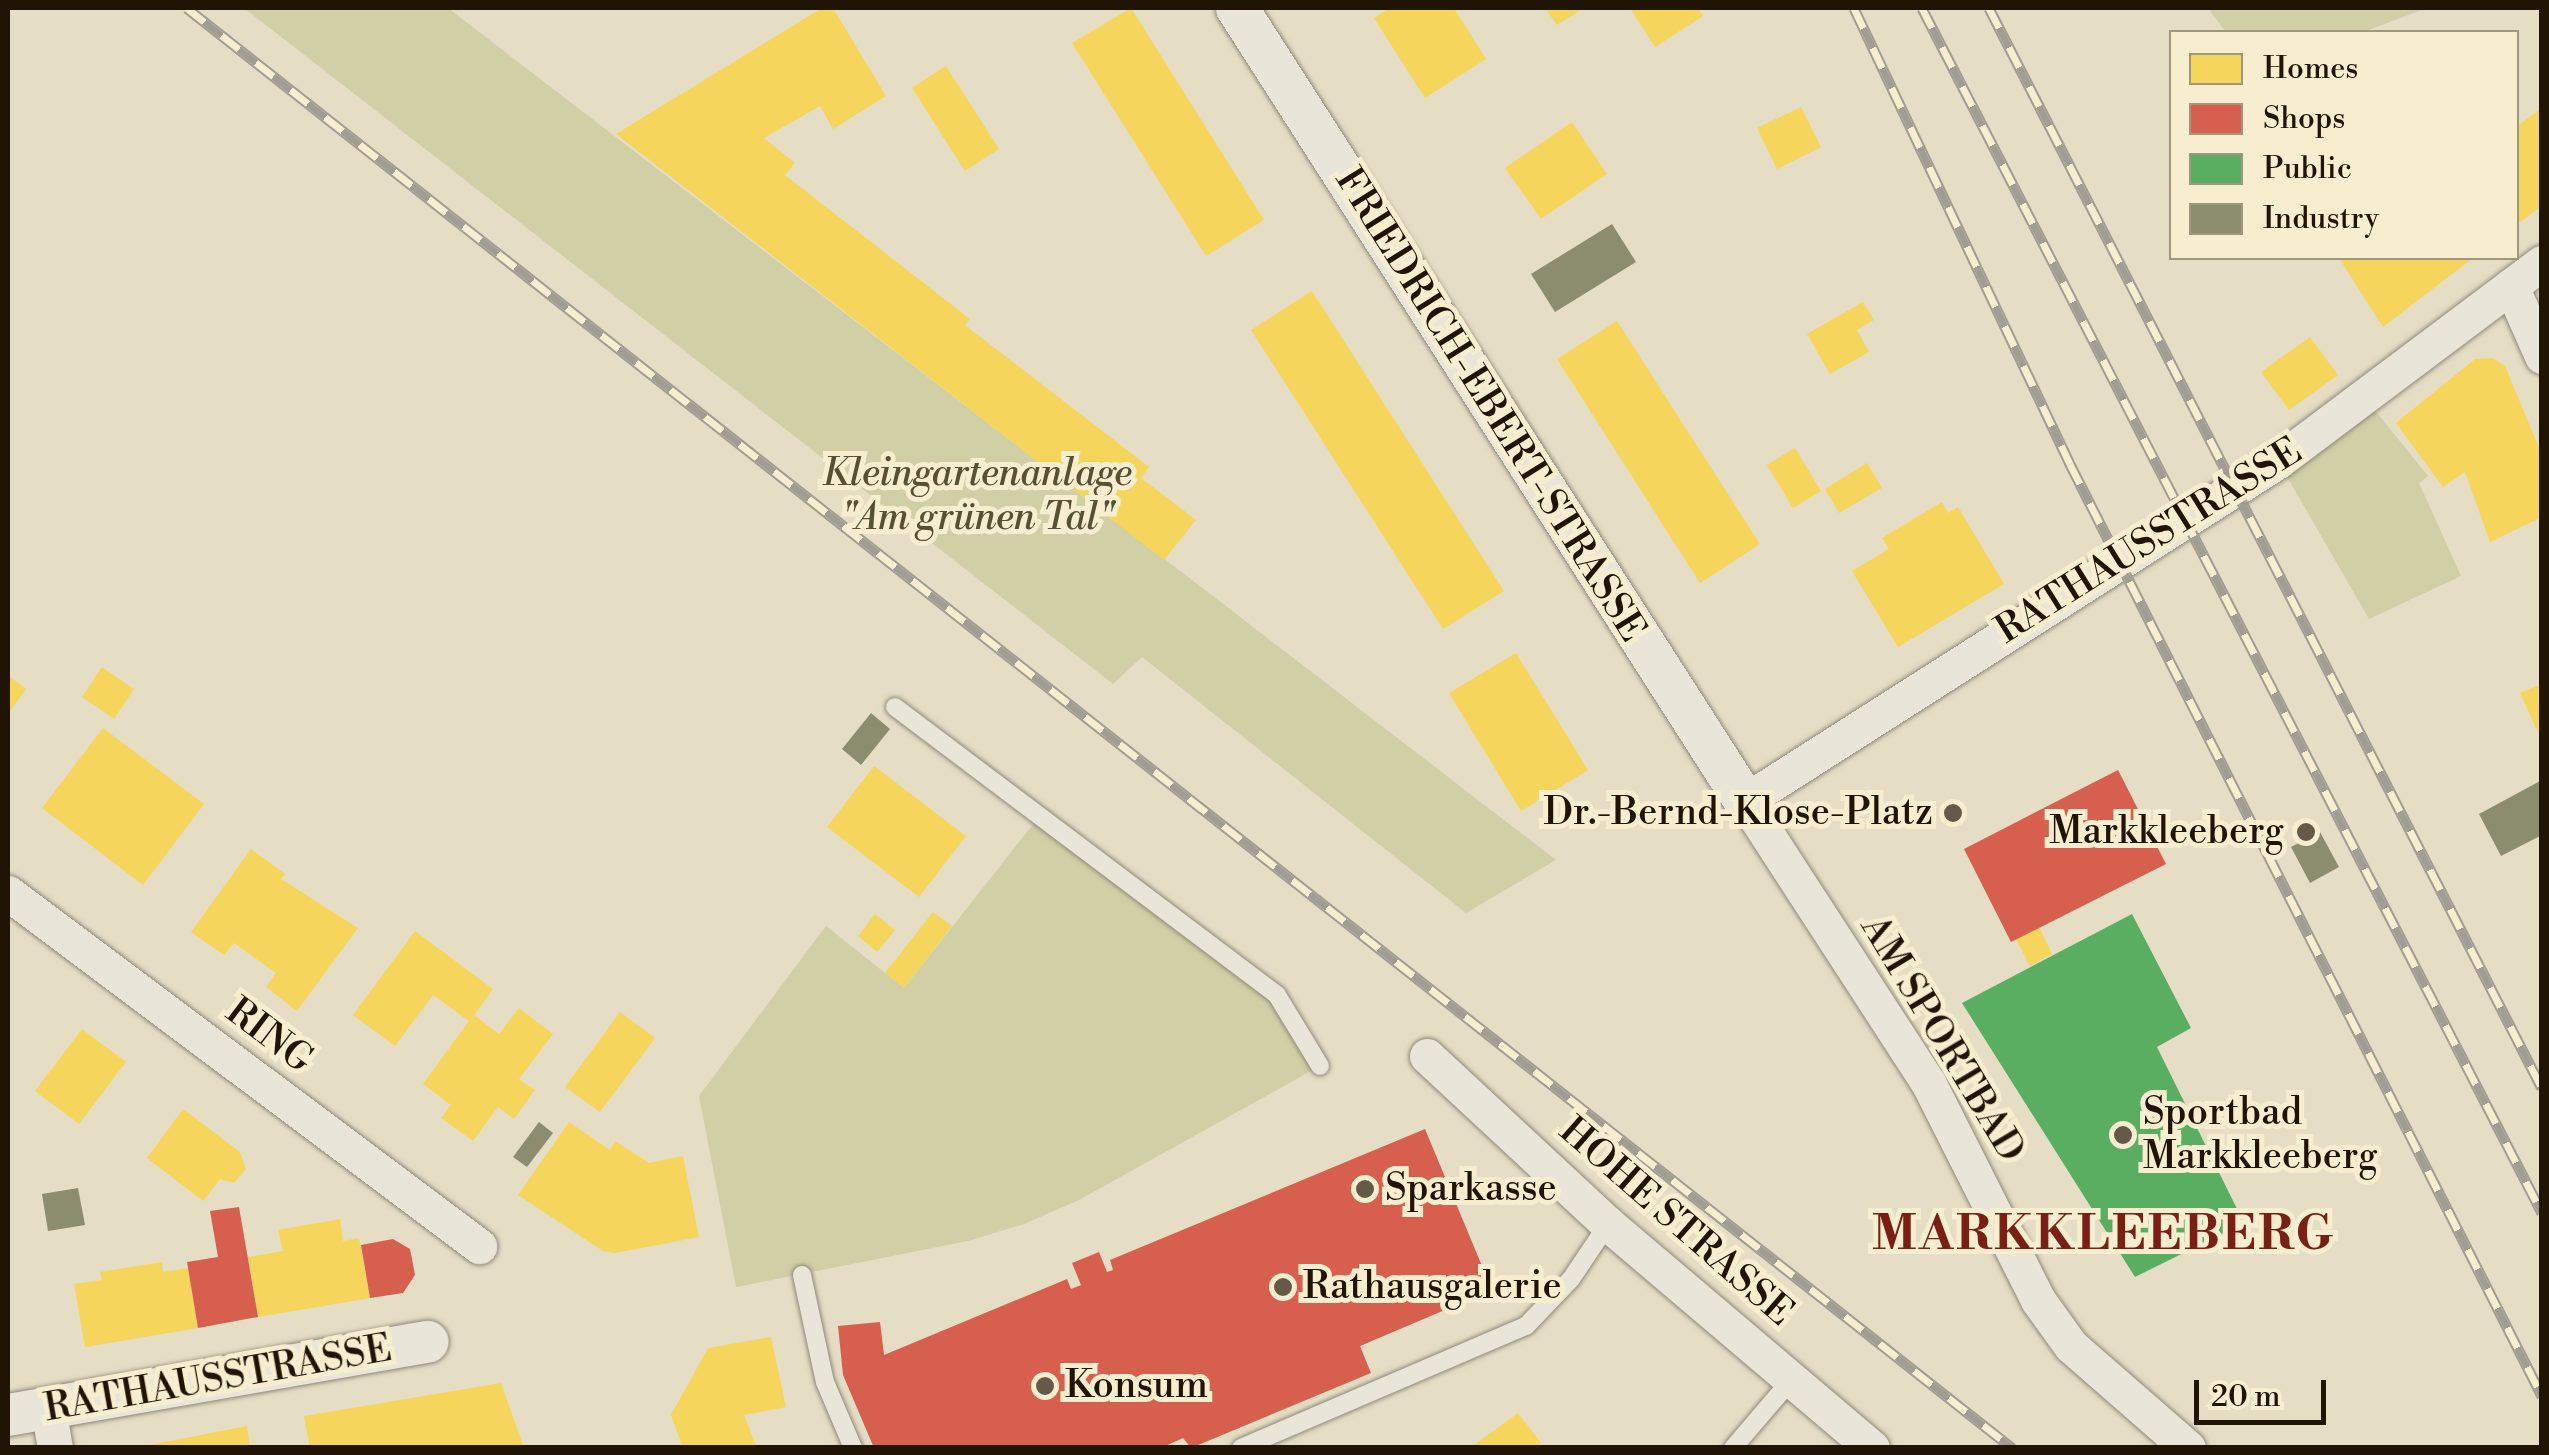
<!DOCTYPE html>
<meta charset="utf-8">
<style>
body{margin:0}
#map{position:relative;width:2549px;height:1455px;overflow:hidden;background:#e5ddc4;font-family:"Libre Bodoni",serif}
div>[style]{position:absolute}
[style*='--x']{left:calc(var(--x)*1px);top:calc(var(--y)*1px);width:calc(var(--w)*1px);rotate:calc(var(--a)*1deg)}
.green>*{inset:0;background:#d0cfa5}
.homes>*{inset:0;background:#f6d55c}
.shops>*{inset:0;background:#d6604d}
.public>*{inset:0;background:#5aae61}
.industry>*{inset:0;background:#8c8c6e}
.roads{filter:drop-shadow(0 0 2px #8f897a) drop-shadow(0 0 2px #8f897a)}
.service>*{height:18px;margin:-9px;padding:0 9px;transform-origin:9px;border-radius:9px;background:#e9e6d9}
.minor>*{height:35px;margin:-17.5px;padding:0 17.5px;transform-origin:17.5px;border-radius:17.5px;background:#e9e6d9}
.tertiary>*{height:42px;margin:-21px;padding:0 21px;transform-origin:21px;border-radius:21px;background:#e9e6d9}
.rail>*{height:11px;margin-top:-5.5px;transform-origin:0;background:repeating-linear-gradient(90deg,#f7eed0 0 22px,#a29d93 0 44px);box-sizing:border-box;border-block:2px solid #a29d93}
.dots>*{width:28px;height:28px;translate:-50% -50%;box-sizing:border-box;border:5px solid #f7eed0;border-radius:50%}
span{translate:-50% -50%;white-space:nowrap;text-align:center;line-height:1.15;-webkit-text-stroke:10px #f7eed0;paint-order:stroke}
.street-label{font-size:38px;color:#201405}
.park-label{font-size:38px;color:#575134;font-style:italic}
.poi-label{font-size:38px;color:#201405}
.right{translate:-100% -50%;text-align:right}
.left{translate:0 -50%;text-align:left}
.district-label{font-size:48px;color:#7a1f14;font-weight:700;letter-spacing:2.5px}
.frame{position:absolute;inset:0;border:10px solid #201405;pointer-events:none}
.legend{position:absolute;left:2169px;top:30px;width:350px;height:230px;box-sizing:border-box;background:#f7eed0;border:2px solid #a1977f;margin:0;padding:12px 18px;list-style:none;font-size:30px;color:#201405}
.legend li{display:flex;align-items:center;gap:20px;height:50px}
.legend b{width:50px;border:2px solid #a1977f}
.scale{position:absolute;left:2194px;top:1380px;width:132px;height:45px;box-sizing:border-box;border:5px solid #201405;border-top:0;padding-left:12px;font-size:30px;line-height:35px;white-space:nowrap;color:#201405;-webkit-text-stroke:8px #f7eed0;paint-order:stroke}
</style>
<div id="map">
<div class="green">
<i style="clip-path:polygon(244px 8px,448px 8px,1556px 860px,1466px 913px,1142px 657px,1113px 684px)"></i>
<i style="clip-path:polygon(2217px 8px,2427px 8px,2363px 32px,2226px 32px,2210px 11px)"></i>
<i style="clip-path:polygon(2365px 398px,2428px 476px,2419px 483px,2461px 576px,2369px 619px,2278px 461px)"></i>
<i style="clip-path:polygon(1038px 818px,1277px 995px,1320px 1066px,1079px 1200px,1024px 1224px,968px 1241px,736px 1287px,699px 1096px,826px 926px,904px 988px)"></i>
</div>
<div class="homes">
<i style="clip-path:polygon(822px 8px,833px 8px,886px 96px,833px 129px,820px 106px,764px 138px,795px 163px,785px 175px,970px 319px,965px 325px,1149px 467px,1141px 478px,1196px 520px,1164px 560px,616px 134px)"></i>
<i style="clip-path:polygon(1131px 8px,1264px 220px,1206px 256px,1072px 43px)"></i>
<i style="clip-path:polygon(1390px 8px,1454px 8px,1486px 59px,1425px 98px,1374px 18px)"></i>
<i style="clip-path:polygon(1545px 8px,1584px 8px,1557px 25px)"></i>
<i style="clip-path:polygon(1630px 8px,1698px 8px,1703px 16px,1655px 47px)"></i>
<i style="clip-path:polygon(946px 66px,999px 149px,965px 171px,912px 88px)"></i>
<i style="clip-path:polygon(1801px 107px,1821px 147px,1777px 169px,1757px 128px)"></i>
<i style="clip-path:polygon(2542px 108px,2542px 206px,2516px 225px,2516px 127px)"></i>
<i style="clip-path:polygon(1572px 122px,1607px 174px,1541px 219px,1505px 168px)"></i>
<i style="clip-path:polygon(2339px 258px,2473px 258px,2383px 327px)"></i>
<i style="clip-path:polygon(1312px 291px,1504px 591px,1443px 629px,1251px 330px)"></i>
<i style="clip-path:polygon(1863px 302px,1874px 320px,1857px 330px,1869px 352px,1830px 374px,1807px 334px)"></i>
<i style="clip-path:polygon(1617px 321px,1760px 544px,1700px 583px,1557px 359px)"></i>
<i style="clip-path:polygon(2310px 337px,2338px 375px,2289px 410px,2261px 372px)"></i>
<i style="clip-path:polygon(2493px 358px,2505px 366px,2542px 455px,2542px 517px,2490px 542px,2465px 472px,2443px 487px,2396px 423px,2475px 359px)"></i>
<i style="clip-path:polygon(1795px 448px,1821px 491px,1793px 508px,1767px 465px)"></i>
<i style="clip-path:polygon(1867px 463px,1882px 488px,1839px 513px,1825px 489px)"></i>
<i style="clip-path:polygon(1942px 502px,1948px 513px,1958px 507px,2004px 584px,1898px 647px,1852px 571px,1889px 549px,1882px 538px)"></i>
<i style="clip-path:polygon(1516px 653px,1588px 770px,1521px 811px,1449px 693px)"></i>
<i style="clip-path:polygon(102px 667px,134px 689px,114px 719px,82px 697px)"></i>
<i style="clip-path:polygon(8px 675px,26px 689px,8px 714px)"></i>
<i style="clip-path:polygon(2542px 684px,2542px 741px,2520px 693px)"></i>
<i style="clip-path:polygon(103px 728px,204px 804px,143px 885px,42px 808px)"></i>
<i style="clip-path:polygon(874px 766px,966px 836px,919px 897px,827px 827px)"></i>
<i style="clip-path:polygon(251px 849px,285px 874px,281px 879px,358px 928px,297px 1011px,266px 987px,276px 973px,234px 943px,224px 955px,191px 932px)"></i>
<i style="clip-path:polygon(933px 912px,952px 926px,904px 988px,885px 973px)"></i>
<i style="clip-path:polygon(875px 914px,895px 930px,877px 952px,858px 936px)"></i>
<i style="clip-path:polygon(2039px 927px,2052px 954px,2030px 966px,2016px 939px)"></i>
<i style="clip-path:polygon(415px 931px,493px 989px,474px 1015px,499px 1034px,519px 1008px,553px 1034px,519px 1079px,535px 1090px,514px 1119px,498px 1107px,473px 1141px,441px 1118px,451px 1105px,423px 1084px,469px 1021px,433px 995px,395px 1046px,353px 1015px)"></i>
<i style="clip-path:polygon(620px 1012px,655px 1038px,600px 1112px,565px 1087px)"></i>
<i style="clip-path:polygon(82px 1029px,126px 1062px,79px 1124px,35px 1091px)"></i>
<i style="clip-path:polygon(183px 1109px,240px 1152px,246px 1169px,234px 1183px,220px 1179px,203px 1201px,147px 1158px)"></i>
<i style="clip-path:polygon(569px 1122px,610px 1150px,615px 1141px,649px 1163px,683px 1156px,699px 1237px,615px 1253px,603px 1251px,518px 1195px)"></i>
<i style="clip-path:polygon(340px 1219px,343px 1241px,359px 1238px,370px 1298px,258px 1317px,248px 1257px,283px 1251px,278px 1230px)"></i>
<i style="clip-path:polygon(162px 1262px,163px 1272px,188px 1268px,198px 1328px,85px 1347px,74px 1284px,102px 1280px,100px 1272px)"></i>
<i style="clip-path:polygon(771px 1337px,786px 1407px,744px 1415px,757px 1448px,683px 1448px,671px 1415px,708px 1348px)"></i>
<i style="clip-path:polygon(501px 1383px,524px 1448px,310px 1448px,304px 1416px)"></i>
<i style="clip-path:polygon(1518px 1413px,1541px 1443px,1534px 1448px,1470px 1448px)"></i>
<i style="clip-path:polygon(247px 1426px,250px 1448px,144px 1448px,144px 1446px)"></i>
</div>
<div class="shops">
<i style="clip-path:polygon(2118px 770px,2166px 864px,2011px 942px,1964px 849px)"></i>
<i style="clip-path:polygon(1425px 1129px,1492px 1290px,1360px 1346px,1371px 1373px,1191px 1448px,1183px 1438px,1161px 1448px,874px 1448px,843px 1375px,838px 1326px,880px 1322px,884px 1355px,1067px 1279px,1071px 1289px,1081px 1285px,1072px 1263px,1099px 1252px,1107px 1272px,1113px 1270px,1110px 1260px)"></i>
<i style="clip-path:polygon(239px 1207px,258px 1317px,198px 1328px,187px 1262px,218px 1257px,210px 1211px)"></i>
<i style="clip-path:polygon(393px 1239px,410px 1249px,415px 1275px,403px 1293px,370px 1298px,361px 1245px)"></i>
</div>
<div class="public">
<i style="clip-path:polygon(2132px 914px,2191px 1028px,2157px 1047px,2244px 1223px,2135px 1277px,1962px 1003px)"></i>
</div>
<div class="industry">
<i style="clip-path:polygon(1612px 224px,1636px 262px,1555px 312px,1531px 274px)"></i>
<i style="clip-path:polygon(871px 713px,890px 729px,861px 765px,842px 749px)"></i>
<i style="clip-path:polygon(2542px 780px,2542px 835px,2501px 856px,2479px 814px)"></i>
<i style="clip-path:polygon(2320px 832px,2339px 867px,2310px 883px,2291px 847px)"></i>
<i style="clip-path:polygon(539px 1122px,553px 1133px,527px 1167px,513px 1157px)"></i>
<i style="clip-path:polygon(78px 1188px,85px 1225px,48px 1231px,42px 1194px)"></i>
</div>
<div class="roads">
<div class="service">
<i style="--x:895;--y:707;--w:478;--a:37"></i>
<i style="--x:1277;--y:995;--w:83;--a:58.8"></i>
<i style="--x:802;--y:1275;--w:109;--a:77.9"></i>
<i style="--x:825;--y:1382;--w:72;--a:67"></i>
<i style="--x:1241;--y:1448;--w:310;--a:-23.2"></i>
<i style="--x:1526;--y:1326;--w:65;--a:-46.2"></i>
<i style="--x:1571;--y:1279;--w:66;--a:-56.1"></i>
<i style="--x:1733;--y:1448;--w:89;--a:-49.5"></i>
</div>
<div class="minor">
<i style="--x:2511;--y:286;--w:77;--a:66.1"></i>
<i style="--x:8;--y:893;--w:589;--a:36.85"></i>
<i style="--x:1427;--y:1056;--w:247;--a:42.9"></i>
<i style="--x:1608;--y:1224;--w:346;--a:40.3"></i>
<i style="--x:48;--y:1408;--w:41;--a:80.1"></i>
<i style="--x:2188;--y:1448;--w:155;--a:-138.9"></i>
<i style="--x:2071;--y:1346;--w:57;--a:-125.7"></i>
<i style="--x:2038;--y:1300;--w:242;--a:-116.8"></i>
<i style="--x:1929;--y:1084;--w:338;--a:-123"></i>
<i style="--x:1745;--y:801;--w:632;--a:-32.53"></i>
<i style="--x:2278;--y:461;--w:330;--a:-36.9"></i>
</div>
<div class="tertiary">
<i style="--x:1237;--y:8;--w:942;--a:57.36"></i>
<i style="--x:8;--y:1415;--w:426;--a:-9.9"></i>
</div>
</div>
<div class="rail">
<i style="--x:187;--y:8;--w:2325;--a:38.27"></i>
<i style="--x:1854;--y:8;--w:505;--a:64.65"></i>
<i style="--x:2070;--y:464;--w:1045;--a:63.14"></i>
<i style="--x:1922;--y:8;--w:1355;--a:62.77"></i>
<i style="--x:1989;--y:8;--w:1213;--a:62.89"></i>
</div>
<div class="dots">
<i style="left:1953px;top:813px;background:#655a48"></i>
<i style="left:2306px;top:832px;background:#655a48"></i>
<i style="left:2123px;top:1135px;background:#655a48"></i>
<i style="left:1365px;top:1189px;background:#655a48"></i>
<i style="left:1283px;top:1287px;background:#655a48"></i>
<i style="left:1045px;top:1386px;background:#655a48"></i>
</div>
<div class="street-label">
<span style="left:1490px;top:405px;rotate:58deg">FRIEDRICH-EBERT-STRASSE</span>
<span style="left:2149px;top:541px;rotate:-32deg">RATHAUSSTRASSE</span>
<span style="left:269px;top:1036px;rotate:37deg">RING</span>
<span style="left:1942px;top:1039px;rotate:59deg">AM SPORTBAD</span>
<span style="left:1676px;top:1222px;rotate:41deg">HOHE STRASSE</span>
<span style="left:218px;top:1379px;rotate:-10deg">RATHAUSSTRASSE</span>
</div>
<div class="park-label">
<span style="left:977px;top:496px">Kleingartenanlage<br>"Am grünen Tal"</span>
</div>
<div class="poi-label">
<span class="right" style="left:1933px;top:813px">Dr.-Bernd-Klose-Platz</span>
<span class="right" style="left:2284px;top:832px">Markkleeberg</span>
<span class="left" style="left:2143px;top:1135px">Sportbad<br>Markkleeberg</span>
<span class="left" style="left:1385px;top:1189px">Sparkasse</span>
<span class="left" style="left:1303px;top:1287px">Rathausgalerie</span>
<span class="left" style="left:1065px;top:1386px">Konsum</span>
</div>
<div class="district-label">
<span style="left:2104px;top:1236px">MARKKLEEBERG</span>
</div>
<div class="frame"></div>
<ul class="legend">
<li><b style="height:28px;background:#f6d55c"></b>Homes</li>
<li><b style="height:28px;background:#d6604d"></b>Shops</li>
<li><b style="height:28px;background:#5aae61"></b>Public</li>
<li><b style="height:28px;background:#8c8c6e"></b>Industry</li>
</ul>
<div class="scale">20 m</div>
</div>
